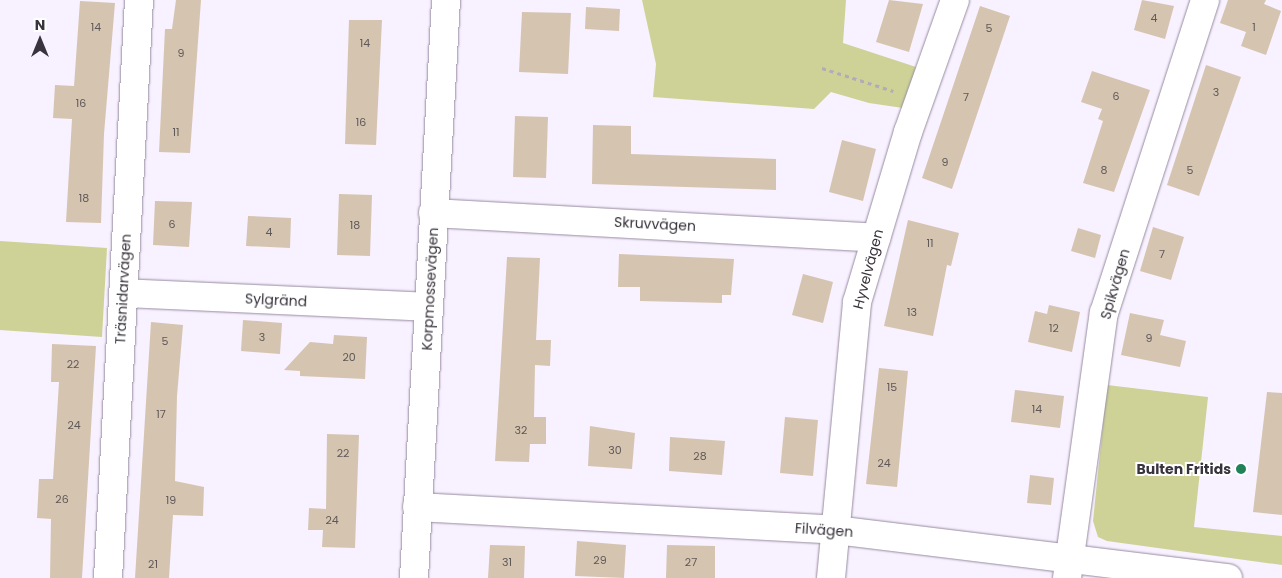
<!DOCTYPE html>
<meta charset="utf-8">
<style>
body{margin:0}
#map{position:relative;width:1282px;height:578px;overflow:hidden;background:#f8f1ff;font-family:Poppins,sans-serif}
div>[style]{position:absolute}
[style*='--x']{left:calc(var(--x)*1px);top:calc(var(--y)*1px);width:calc(var(--w)*1px);rotate:calc(var(--a)*1deg)}
.green>*{inset:0;background:#ced297}
.building>*{inset:0;background:#d5c5b0}
.path>*{height:3px;margin-top:-1.5px;transform-origin:0;background:repeating-linear-gradient(90deg,#b2acb8 0 4px,transparent 0 8px)}
.roads{filter:drop-shadow(0 0 1px #978ba0) drop-shadow(0 0 1px #978ba0)}
.street>*{height:28px;margin:-14px;padding:0 14px;transform-origin:14px;border-radius:14px;background:#fff}
.secondary>*{height:28px;margin:-14px;padding:0 14px;transform-origin:14px;border-radius:14px;background:#fff}
.dots>*{width:14px;height:14px;translate:-50% -50%;box-sizing:border-box;border:2px solid #fff;border-radius:50%}
span{translate:-50% -50%;white-space:nowrap;text-align:center;line-height:1.15;-webkit-text-stroke:4px #fff;paint-order:stroke}
.number-label{font-size:11px;color:#5f5859}
.number-label span{-webkit-text-stroke-width:0}
.street-label{font-size:14px;color:#38333c}
.poi-label{font-size:14px;color:#38333c;font-weight:700}
.right{translate:-100% -50%;text-align:right}
.north{position:absolute;left:15px;top:15px;width:50px;height:50px;-webkit-text-stroke:4px #fff;paint-order:stroke;rotate:0deg;font-size:14px;font-weight:700;line-height:20px;text-align:center;color:#38333c}
.north::after{content:'';display:block;margin:auto;width:18px;height:22px;background:#38333c;clip-path:polygon(50% 0,100% 100%,50% 72%,0 100%)}
</style>
<div id="map">
<div class="green">
<i style="clip-path:polygon(642px 0,846px 0,843px 43px,916px 67px,903px 108px,869px 103px,831px 92px,814px 109px,653px 97px,656px 64px)"></i>
<i style="clip-path:polygon(0 241px,107px 248px,102px 337px,0 330px)"></i>
<i style="clip-path:polygon(1107px 385px,1208px 397px,1194px 527px,1282px 536px,1282px 565px,1107px 541px,1098px 537px,1093px 521px)"></i>
</div>
<div class="building">
<i style="clip-path:polygon(176px 0,201px 0,190px 153px,159px 152px,165px 29px,172px 29px)"></i>
<i style="clip-path:polygon(889px 0,923px 4px,909px 52px,876px 42px)"></i>
<i style="clip-path:polygon(1142px 0,1174px 6px,1165px 39px,1134px 30px)"></i>
<i style="clip-path:polygon(1228px 0,1266px 0,1264px 4px,1281px 11px,1266px 55px,1241px 46px,1246px 32px,1220px 23px)"></i>
<i style="clip-path:polygon(80px 1px,115px 3px,104px 134px,101px 223px,66px 222px,72px 119px,53px 118px,55px 85px,74px 86px)"></i>
<i style="clip-path:polygon(980px 6px,1010px 16px,952px 189px,922px 178px)"></i>
<i style="clip-path:polygon(586px 7px,620px 9px,619px 31px,585px 29px)"></i>
<i style="clip-path:polygon(522px 12px,571px 13px,568px 74px,519px 72px)"></i>
<i style="clip-path:polygon(349px 20px,382px 20px,376px 145px,345px 144px)"></i>
<i style="clip-path:polygon(1206px 65px,1241px 77px,1199px 196px,1167px 185px)"></i>
<i style="clip-path:polygon(1092px 71px,1150px 90px,1114px 192px,1083px 183px,1103px 121px,1098px 119px,1102px 109px,1081px 102px)"></i>
<i style="clip-path:polygon(515px 116px,548px 117px,546px 178px,513px 177px)"></i>
<i style="clip-path:polygon(593px 125px,631px 126px,631px 154px,776px 159px,776px 190px,592px 184px)"></i>
<i style="clip-path:polygon(842px 140px,876px 149px,863px 201px,829px 192px)"></i>
<i style="clip-path:polygon(339px 194px,372px 195px,370px 256px,337px 255px)"></i>
<i style="clip-path:polygon(155px 201px,192px 202px,189px 247px,153px 245px)"></i>
<i style="clip-path:polygon(248px 216px,291px 218px,290px 248px,246px 246px)"></i>
<i style="clip-path:polygon(908px 220px,959px 233px,951px 266px,947px 265px,933px 336px,884px 326px)"></i>
<i style="clip-path:polygon(1153px 227px,1184px 237px,1171px 280px,1140px 271px)"></i>
<i style="clip-path:polygon(1078px 228px,1101px 235px,1095px 258px,1071px 251px)"></i>
<i style="clip-path:polygon(619px 254px,734px 259px,731px 295px,722px 295px,722px 303px,640px 301px,640px 287px,618px 287px)"></i>
<i style="clip-path:polygon(507px 257px,540px 258px,536px 340px,551px 340px,550px 366px,535px 365px,534px 417px,546px 417px,546px 444px,530px 444px,529px 462px,495px 461px)"></i>
<i style="clip-path:polygon(803px 274px,833px 282px,823px 323px,792px 315px)"></i>
<i style="clip-path:polygon(1049px 305px,1080px 312px,1072px 352px,1028px 342px,1035px 311px,1047px 314px)"></i>
<i style="clip-path:polygon(1130px 313px,1164px 320px,1160px 335px,1186px 341px,1180px 367px,1121px 355px)"></i>
<i style="clip-path:polygon(243px 320px,282px 323px,280px 354px,241px 351px)"></i>
<i style="clip-path:polygon(151px 322px,183px 325px,177px 396px,175px 481px,204px 487px,203px 516px,173px 515px,169px 578px,135px 578px)"></i>
<i style="clip-path:polygon(334px 335px,367px 337px,365px 379px,300px 376px,300px 371px,284px 370px,310px 342px,333px 344px)"></i>
<i style="clip-path:polygon(52px 344px,96px 346px,82px 578px,50px 578px,51px 519px,37px 518px,39px 479px,53px 479px,59px 382px,51px 382px)"></i>
<i style="clip-path:polygon(879px 368px,908px 371px,897px 487px,866px 484px)"></i>
<i style="clip-path:polygon(1015px 390px,1064px 396px,1060px 428px,1011px 422px)"></i>
<i style="clip-path:polygon(1267px 392px,1282px 393px,1282px 515px,1253px 512px)"></i>
<i style="clip-path:polygon(785px 417px,818px 420px,813px 476px,780px 473px)"></i>
<i style="clip-path:polygon(590px 426px,635px 433px,632px 469px,588px 466px)"></i>
<i style="clip-path:polygon(327px 434px,359px 435px,355px 548px,322px 547px,323px 530px,308px 530px,309px 508px,326px 509px)"></i>
<i style="clip-path:polygon(670px 437px,725px 441px,722px 475px,669px 471px)"></i>
<i style="clip-path:polygon(1030px 475px,1054px 478px,1051px 505px,1027px 503px)"></i>
<i style="clip-path:polygon(577px 541px,626px 545px,624px 578px,575px 576px)"></i>
<i style="clip-path:polygon(490px 545px,525px 546px,524px 578px,488px 578px)"></i>
<i style="clip-path:polygon(667px 545px,715px 546px,715px 578px,666px 578px)"></i>
</div>
<div class="path">
<i style="--x:822;--y:68;--w:75;--a:17.9"></i>
</div>
<div class="roads">
<div class="street">
<i style="--x:433;--y:213;--w:444;--a:3.2"></i>
<i style="--x:123;--y:293;--w:306;--a:2.6"></i>
<i style="--x:417;--y:507;--w:420;--a:3.1"></i>
<i style="--x:836;--y:530;--w:395;--a:7"></i>
<i style="--x:108;--y:578;--w:579;--a:-86.93"></i>
<i style="--x:831;--y:578;--w:277;--a:-84.6"></i>
<i style="--x:857;--y:302;--w:177;--a:-73.3"></i>
<i style="--x:908;--y:132;--w:140;--a:-70.4"></i>
<i style="--x:1067;--y:578;--w:268;--a:-82.1"></i>
<i style="--x:1104;--y:313;--w:329;--a:-72.1"></i>
</div>
<div class="secondary">
<i style="--x:414;--y:578;--w:579;--a:-86.83"></i>
</div>
</div>
<div class="dots">
<i style="left:1241px;top:469px;background:#218159"></i>
</div>
<div class="number-label">
<span style="left:1154px;top:18px">4</span>
<span style="left:96px;top:27px">14</span>
<span style="left:1254px;top:27px">1</span>
<span style="left:989px;top:28px">5</span>
<span style="left:365px;top:43px">14</span>
<span style="left:181px;top:53px">9</span>
<span style="left:1216px;top:92px">3</span>
<span style="left:1116px;top:96px">6</span>
<span style="left:966px;top:97px">7</span>
<span style="left:81px;top:103px">16</span>
<span style="left:361px;top:122px">16</span>
<span style="left:176px;top:132px">11</span>
<span style="left:945px;top:162px">9</span>
<span style="left:1104px;top:170px">8</span>
<span style="left:1190px;top:170px">5</span>
<span style="left:84px;top:198px">18</span>
<span style="left:172px;top:224px">6</span>
<span style="left:355px;top:225px">18</span>
<span style="left:269px;top:232px">4</span>
<span style="left:930px;top:243px">11</span>
<span style="left:1162px;top:254px">7</span>
<span style="left:912px;top:312px">13</span>
<span style="left:1054px;top:328px">12</span>
<span style="left:262px;top:337px">3</span>
<span style="left:1149px;top:338px">9</span>
<span style="left:165px;top:341px">5</span>
<span style="left:349px;top:357px">20</span>
<span style="left:73px;top:364px">22</span>
<span style="left:892px;top:387px">15</span>
<span style="left:1037px;top:409px">14</span>
<span style="left:161px;top:414px">17</span>
<span style="left:74px;top:425px">24</span>
<span style="left:521px;top:430px">32</span>
<span style="left:615px;top:450px">30</span>
<span style="left:343px;top:453px">22</span>
<span style="left:700px;top:456px">28</span>
<span style="left:884px;top:463px">24</span>
<span style="left:62px;top:499px">26</span>
<span style="left:171px;top:500px">19</span>
<span style="left:332px;top:520px">24</span>
<span style="left:600px;top:560px">29</span>
<span style="left:507px;top:562px">31</span>
<span style="left:691px;top:562px">27</span>
<span style="left:153px;top:564px">21</span>
</div>
<div class="street-label">
<span style="left:655px;top:224px;rotate:3deg">Skruvvägen</span>
<span style="left:868px;top:269px;rotate:-75deg">Hyvelvägen</span>
<span style="left:1115px;top:284px;rotate:-74deg">Spikvägen</span>
<span style="left:123px;top:289px;rotate:-87deg">Träsnidarvägen</span>
<span style="left:430px;top:289px;rotate:-87deg">Korpmossevägen</span>
<span style="left:276px;top:300px;rotate:3deg">Sylgränd</span>
<span style="left:824px;top:530px;rotate:4deg">Filvägen</span>
</div>
<div class="poi-label">
<span class="right" style="left:1231px;top:469px">Bulten Fritids</span>
</div>
<div class="north">N</div>
</div>
